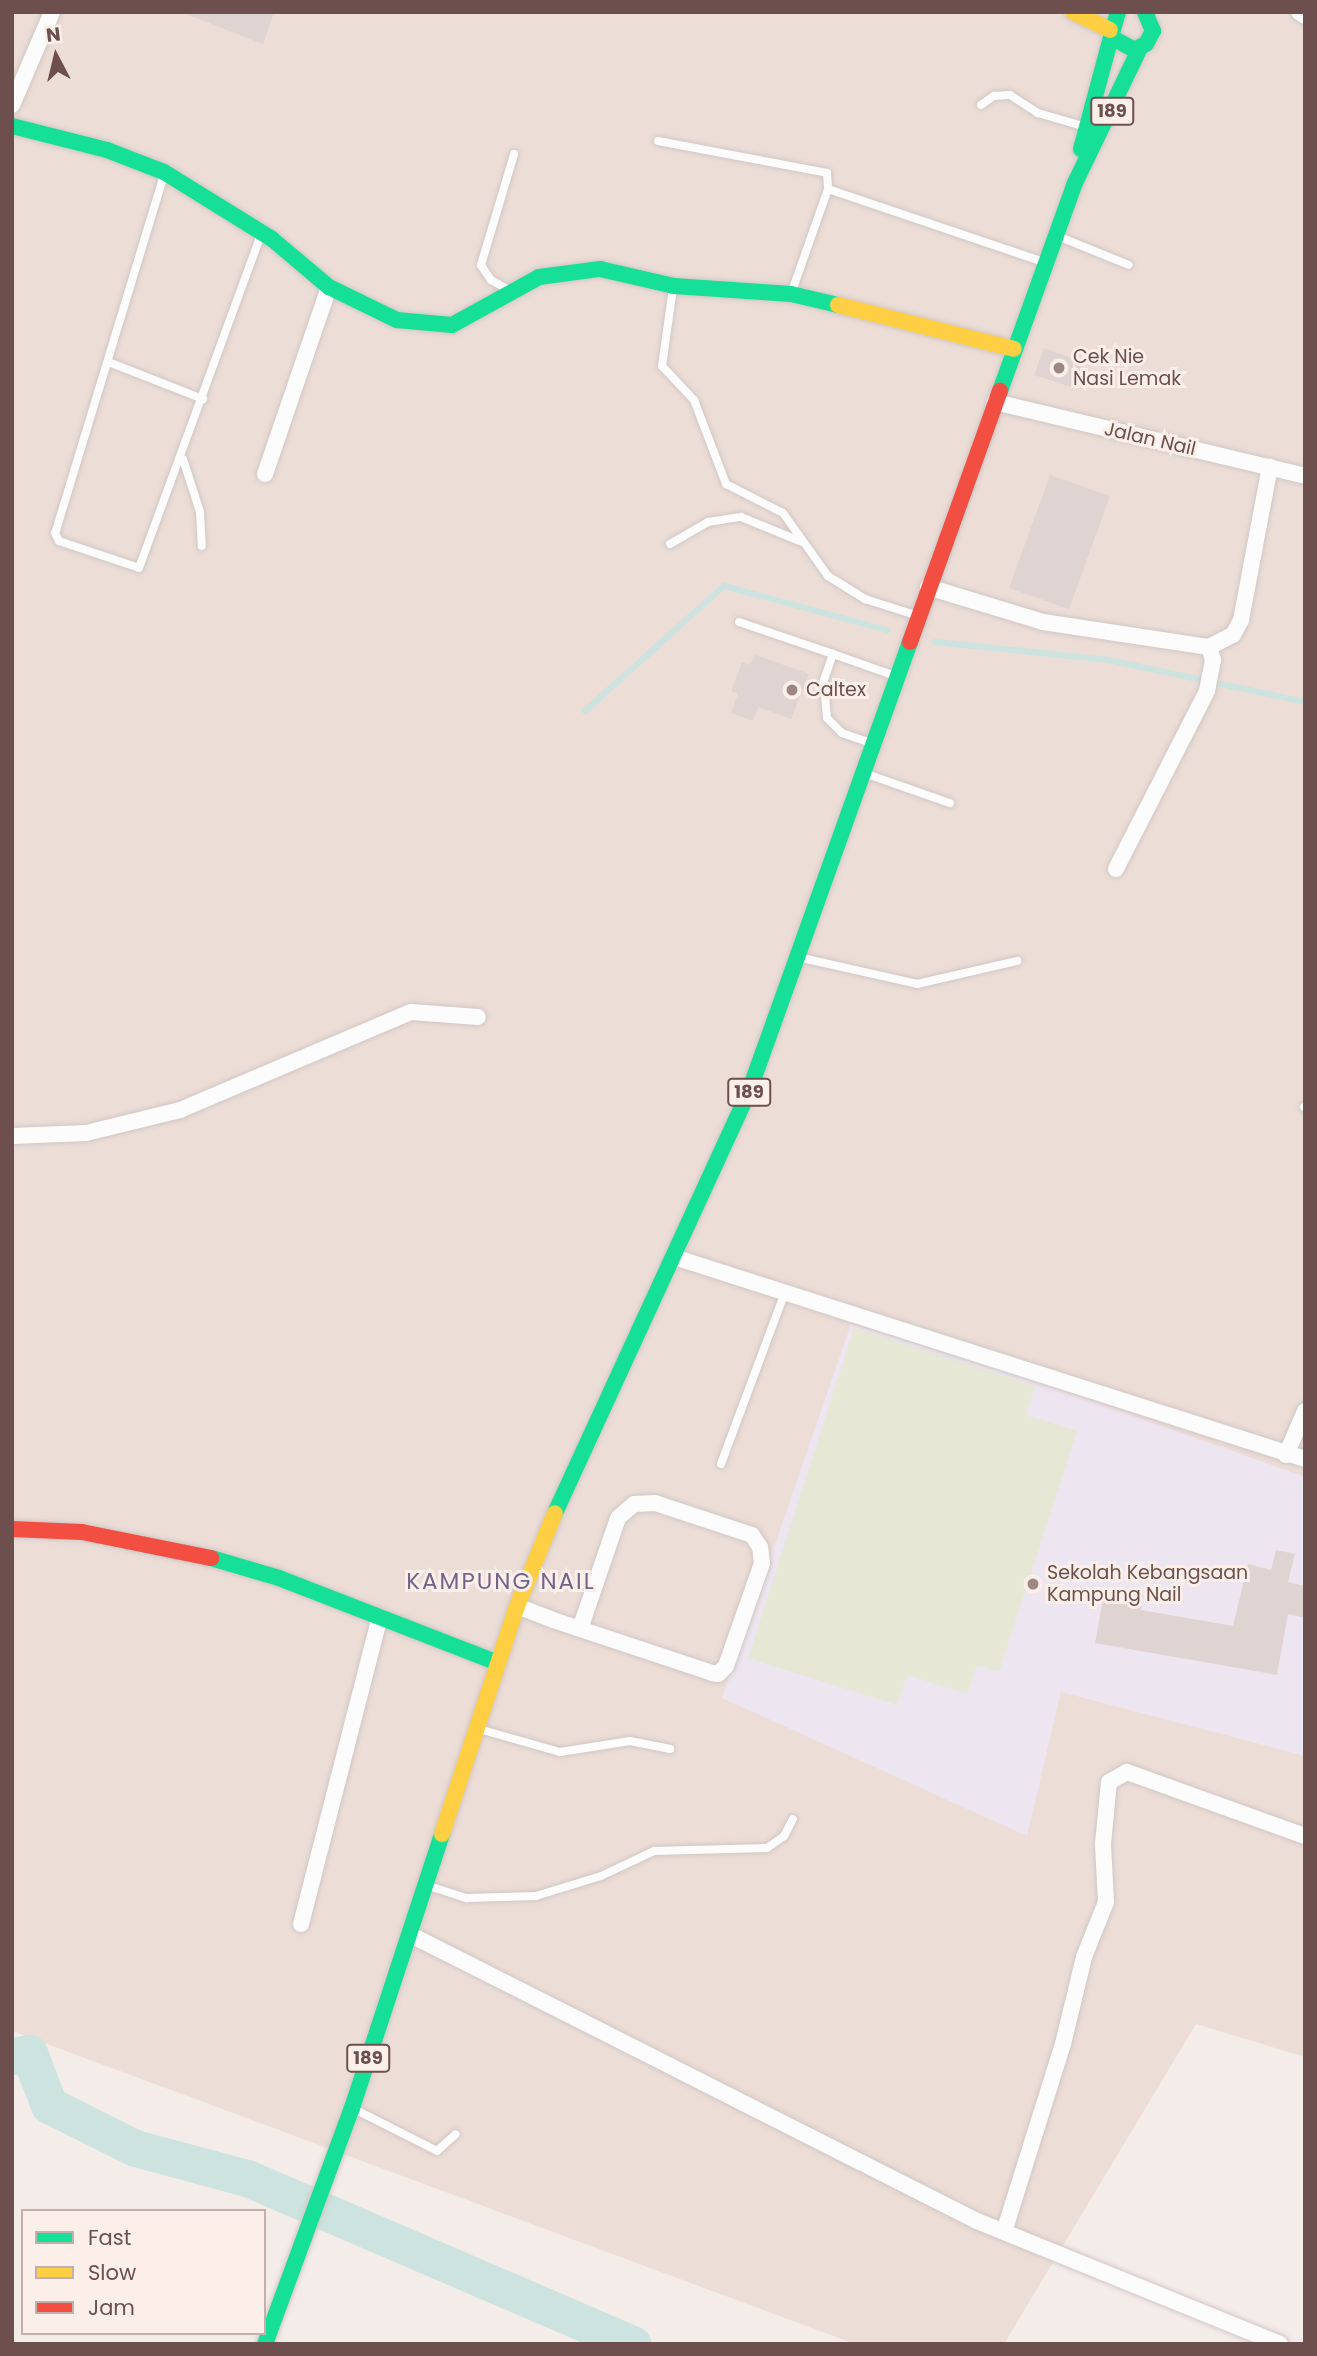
<!DOCTYPE html>
<style>
body{margin:0}
#map{position:relative;width:1317px;height:2356px;overflow:hidden;background:#f4ece9;font-family:Poppins,sans-serif}
div>[style]{position:absolute}
[style*='--x']{left:calc(var(--x)*1px);top:calc(var(--y)*1px);width:calc(var(--w)*1px);rotate:calc(var(--a)*1deg)}
.residential>*{inset:0;background:#ecddd7}
.education>*{inset:0;background:#ede5f0}
.green>*{inset:0;background:#e6e8d5}
.stream>*{height:6px;margin:-3px;padding:0 3px;transform-origin:3px;border-radius:3px;background:#cce3df}
.river>*{height:37px;margin:-18.5px;padding:0 18.5px;transform-origin:18.5px;border-radius:18.5px;background:#cce3df}
.building>*{inset:0;background:#e0d4d2}
.roads{filter:drop-shadow(0 0 2px #d1c7c4) drop-shadow(0 0 2px #d1c7c4)}
.lane>*{height:8px;margin:-4px;padding:0 4px;transform-origin:4px;border-radius:4px;background:#fdfcfc}
.street>*{height:16px;margin:-8px;padding:0 8px;transform-origin:8px;border-radius:8px;background:#fdfcfc}
.fast>*{height:16px;margin:-8px;padding:0 8px;transform-origin:8px;border-radius:8px;background:#16e098}
.slow>*{height:16px;margin:-8px;padding:0 8px;transform-origin:8px;border-radius:8px;background:#ffcf43}
.jam>*{height:16px;margin:-8px;padding:0 8px;transform-origin:8px;border-radius:8px;background:#f24e42}
.dots>*{width:19px;height:19px;translate:-50% -50%;box-sizing:border-box;border:4px solid #fcefe9;border-radius:50%}
span{translate:-50% -50%;white-space:nowrap;text-align:center;line-height:1.15;-webkit-text-stroke:6px #fcefe9;paint-order:stroke}
.shield-label span{padding:2px 5px;background:#fcefe9;border:2px solid;border-radius:5px;-webkit-text-stroke-width:0}
.shield-label{font-size:18px;color:#6d504d;font-weight:700}
.poi-label{font-size:19px;color:#6d504d}
.left{translate:0 -50%;text-align:left}
.street-label{font-size:19px;color:#6d504d}
.quarter-label{font-size:23px;color:#73658a;letter-spacing:2px}
.frame{position:absolute;inset:0;border:14px solid #6d504d;pointer-events:none}
.legend{position:absolute;left:21px;top:2209px;width:245px;height:126px;box-sizing:border-box;background:#fcefe9;border:2px solid #c3afab;margin:0;padding:9px 12px;list-style:none;font-size:21px;color:#6d504d}
.legend li{display:flex;align-items:center;gap:14px;height:35px}
.legend b{width:35px;border:2px solid #c3afab}
.north{position:absolute;left:21px;top:21px;width:70px;height:70px;-webkit-text-stroke:5px #fcefe9;paint-order:stroke;rotate:353deg;font-size:19px;font-weight:700;line-height:28px;text-align:center;color:#6d504d}
.north::after{content:'';display:block;margin:auto;width:24px;height:32px;background:#6d504d;clip-path:polygon(50% 0,100% 100%,50% 72%,0 100%)}
</style>
<div id="map">
<div class="residential">
<i style="clip-path:polygon(12px 12px,1305px 12px,1305px 2057px,1196px 2024px,1004px 2344px,855px 2344px,12px 2031px)"></i>
</div>
<div class="education">
<i style="clip-path:polygon(851px 1324px,1033px 1380px,1305px 1477px,1305px 1756px,1061px 1692px,1027px 1836px,722px 1698px)"></i>
</div>
<div class="green">
<i style="clip-path:polygon(854px 1328px,1035px 1386px,1026px 1415px,1077px 1431px,999px 1672px,977px 1665px,967px 1694px,907px 1675px,897px 1705px,748px 1658px)"></i>
</div>
<div class="stream">
<i style="--x:935;--y:642;--w:174;--a:5.9"></i>
<i style="--x:1108;--y:660;--w:201;--a:12"></i>
<i style="--x:585;--y:711;--w:187;--a:-42"></i>
<i style="--x:724;--y:586;--w:169;--a:15.1"></i>
</div>
<div class="river">
<i style="--x:12;--y:2056;--w:17;--a:-10"></i>
<i style="--x:29;--y:2053;--w:56;--a:69"></i>
<i style="--x:49;--y:2105;--w:96;--a:26.6"></i>
<i style="--x:135;--y:2148;--w:116;--a:15"></i>
<i style="--x:247;--y:2178;--w:420;--a:23.3"></i>
</div>
<div class="building">
<i style="clip-path:polygon(181px 12px,274px 12px,263px 44px)"></i>
<i style="clip-path:polygon(1044px 348px,1083px 362px,1074px 388px,1034px 375px)"></i>
<i style="clip-path:polygon(1050px 475px,1110px 496px,1069px 609px,1009px 588px)"></i>
<i style="clip-path:polygon(754px 654px,809px 674px,791px 719px,758px 707px,753px 721px,731px 713px,738px 694px,731px 691px,742px 662px,750px 665px)"></i>
<i style="clip-path:polygon(1276px 1550px,1295px 1554px,1288px 1582px,1305px 1586px,1305px 1618px,1288px 1614px,1277px 1675px,1095px 1643px,1105px 1588px,1143px 1594px,1141px 1610px,1233px 1626px,1248px 1564px,1271px 1570px)"></i>
</div>
<div class="roads">
<div class="lane">
<i style="--x:981;--y:105;--w:16;--a:-35"></i>
<i style="--x:994;--y:96;--w:16;--a:-4"></i>
<i style="--x:1010;--y:95;--w:33;--a:33"></i>
<i style="--x:1038;--y:113;--w:47;--a:16.1"></i>
<i style="--x:658;--y:141;--w:172;--a:10.7"></i>
<i style="--x:827;--y:173;--w:16;--a:86"></i>
<i style="--x:828;--y:189;--w:108;--a:109.4"></i>
<i style="--x:164;--y:175;--w:374;--a:106.9"></i>
<i style="--x:55;--y:533;--w:9;--a:63"></i>
<i style="--x:59;--y:541;--w:84;--a:18.6"></i>
<i style="--x:139;--y:568;--w:356;--a:-69.9"></i>
<i style="--x:828;--y:189;--w:228;--a:18.7"></i>
<i style="--x:1060;--y:237;--w:74;--a:22.1"></i>
<i style="--x:673;--y:288;--w:79;--a:98"></i>
<i style="--x:662;--y:366;--w:47;--a:46.7"></i>
<i style="--x:694;--y:400;--w:90;--a:69.1"></i>
<i style="--x:726;--y:484;--w:64;--a:27"></i>
<i style="--x:783;--y:513;--w:77;--a:54.5"></i>
<i style="--x:828;--y:576;--w:44;--a:31.9"></i>
<i style="--x:865;--y:599;--w:52;--a:17.7"></i>
<i style="--x:509;--y:290;--w:21;--a:-151"></i>
<i style="--x:491;--y:280;--w:18;--a:-124"></i>
<i style="--x:481;--y:265;--w:116;--a:-73.4"></i>
<i style="--x:111;--y:363;--w:99;--a:21.4"></i>
<i style="--x:183;--y:459;--w:56;--a:72.2"></i>
<i style="--x:200;--y:512;--w:34;--a:87"></i>
<i style="--x:670;--y:544;--w:44;--a:-30.1"></i>
<i style="--x:708;--y:522;--w:33;--a:-9"></i>
<i style="--x:741;--y:517;--w:66;--a:22.3"></i>
<i style="--x:739;--y:622;--w:99;--a:18.8"></i>
<i style="--x:871;--y:743;--w:31;--a:-161"></i>
<i style="--x:842;--y:733;--w:21;--a:-135"></i>
<i style="--x:827;--y:718;--w:38;--a:-95"></i>
<i style="--x:824;--y:680;--w:28;--a:-71"></i>
<i style="--x:833;--y:654;--w:64;--a:19.3"></i>
<i style="--x:867;--y:774;--w:88;--a:19.3"></i>
<i style="--x:802;--y:958;--w:118;--a:12.7"></i>
<i style="--x:917;--y:984;--w:103;--a:-13"></i>
<i style="--x:1304;--y:1107;--w:1;--a:45"></i>
<i style="--x:721;--y:1464;--w:180;--a:-69.6"></i>
<i style="--x:479;--y:1729;--w:84;--a:15.9"></i>
<i style="--x:560;--y:1752;--w:71;--a:-8.9"></i>
<i style="--x:630;--y:1741;--w:41;--a:11.3"></i>
<i style="--x:429;--y:1886;--w:40;--a:18"></i>
<i style="--x:467;--y:1898;--w:69;--a:-1.7"></i>
<i style="--x:536;--y:1896;--w:68;--a:-17.1"></i>
<i style="--x:601;--y:1876;--w:59;--a:-25.3"></i>
<i style="--x:654;--y:1851;--w:113;--a:-1.5"></i>
<i style="--x:767;--y:1848;--w:21;--a:-35"></i>
<i style="--x:784;--y:1836;--w:19;--a:-62"></i>
<i style="--x:356;--y:2110;--w:91;--a:26.8"></i>
<i style="--x:437;--y:2151;--w:25;--a:-42"></i>
</div>
<div class="street">
<i style="--x:1299;--y:12;--w:7;--a:34"></i>
<i style="--x:12;--y:105;--w:101;--a:-66.7"></i>
<i style="--x:995;--y:402;--w:319;--a:13.4"></i>
<i style="--x:265;--y:474;--w:198;--a:-71.1"></i>
<i style="--x:928;--y:587;--w:120;--a:16.9"></i>
<i style="--x:1043;--y:622;--w:168;--a:8.6"></i>
<i style="--x:1209;--y:647;--w:14;--a:73"></i>
<i style="--x:1213;--y:660;--w:32;--a:101"></i>
<i style="--x:1207;--y:691;--w:200;--a:117.1"></i>
<i style="--x:1209;--y:647;--w:27;--a:-27"></i>
<i style="--x:1233;--y:635;--w:17;--a:-62"></i>
<i style="--x:1241;--y:620;--w:156;--a:-79.3"></i>
<i style="--x:12;--y:1136;--w:74;--a:-2.3"></i>
<i style="--x:86;--y:1133;--w:97;--a:-13.7"></i>
<i style="--x:180;--y:1110;--w:251;--a:-23"></i>
<i style="--x:411;--y:1012;--w:67;--a:4.3"></i>
<i style="--x:674;--y:1257;--w:663;--a:17.75"></i>
<i style="--x:1286;--y:1455;--w:48;--a:-66.6"></i>
<i style="--x:517;--y:1606;--w:39;--a:21"></i>
<i style="--x:553;--y:1620;--w:168;--a:18.4"></i>
<i style="--x:712;--y:1673;--w:6;--a:9"></i>
<i style="--x:718;--y:1674;--w:11;--a:-45"></i>
<i style="--x:726;--y:1666;--w:109;--a:-70.7"></i>
<i style="--x:762;--y:1563;--w:16;--a:-97"></i>
<i style="--x:760;--y:1547;--w:14;--a:-124"></i>
<i style="--x:752;--y:1535;--w:102;--a:-161.7"></i>
<i style="--x:655;--y:1503;--w:21;--a:177"></i>
<i style="--x:634;--y:1504;--w:21;--a:139"></i>
<i style="--x:618;--y:1518;--w:117;--a:108.9"></i>
<i style="--x:301;--y:1924;--w:317;--a:-75.6"></i>
<i style="--x:409;--y:1934;--w:636;--a:26.81"></i>
<i style="--x:977;--y:2221;--w:327;--a:22.1"></i>
<i style="--x:1004;--y:2232;--w:197;--a:-72.6"></i>
<i style="--x:1063;--y:2044;--w:89;--a:-76.4"></i>
<i style="--x:1084;--y:1957;--w:59;--a:-68.2"></i>
<i style="--x:1106;--y:1902;--w:58;--a:-93"></i>
<i style="--x:1103;--y:1844;--w:62;--a:-84.5"></i>
<i style="--x:1109;--y:1782;--w:21;--a:-29"></i>
<i style="--x:1127;--y:1772;--w:189;--a:19.8"></i>
</div>
<div class="fast">
<i style="--x:1118;--y:12;--w:26;--a:106"></i>
<i style="--x:1111;--y:37;--w:26;--a:29"></i>
<i style="--x:1134;--y:50;--w:13;--a:-27"></i>
<i style="--x:1146;--y:44;--w:15;--a:-62"></i>
<i style="--x:1153;--y:31;--w:21;--a:-113"></i>
<i style="--x:12;--y:126;--w:98;--a:14.2"></i>
<i style="--x:107;--y:150;--w:61;--a:21.1"></i>
<i style="--x:164;--y:172;--w:127;--a:31.8"></i>
<i style="--x:272;--y:239;--w:75;--a:40.1"></i>
<i style="--x:329;--y:287;--w:76;--a:25.9"></i>
<i style="--x:397;--y:320;--w:55;--a:5.2"></i>
<i style="--x:452;--y:325;--w:99;--a:-28.9"></i>
<i style="--x:539;--y:277;--w:62;--a:-7.5"></i>
<i style="--x:600;--y:269;--w:76;--a:12.9"></i>
<i style="--x:674;--y:286;--w:117;--a:3.9"></i>
<i style="--x:791;--y:294;--w:48;--a:13.2"></i>
<i style="--x:1081;--y:149;--w:116;--a:-75"></i>
<i style="--x:1000;--y:391;--w:219;--a:-70.2"></i>
<i style="--x:1074;--y:185;--w:152;--a:-64.3"></i>
<i style="--x:555;--y:1513;--w:470;--a:-65.3"></i>
<i style="--x:751;--y:1086;--w:472;--a:-70.3"></i>
<i style="--x:211;--y:1558;--w:71;--a:16.4"></i>
<i style="--x:279;--y:1578;--w:233;--a:21.2"></i>
<i style="--x:265;--y:2344;--w:252;--a:-69.8"></i>
<i style="--x:352;--y:2108;--w:288;--a:-71.8"></i>
</div>
<div class="slow">
<i style="--x:1073;--y:12;--w:41;--a:25.9"></i>
<i style="--x:838;--y:305;--w:181;--a:14"></i>
<i style="--x:442;--y:1834;--w:240;--a:-71.8"></i>
<i style="--x:517;--y:1606;--w:100;--a:-67.8"></i>
</div>
<div class="jam">
<i style="--x:910;--y:642;--w:267;--a:-70.3"></i>
<i style="--x:12;--y:1529;--w:70;--a:2.5"></i>
<i style="--x:82;--y:1532;--w:132;--a:11.4"></i>
</div>
</div>
<div class="dots">
<i style="left:1059px;top:368px;background:#9c8784"></i>
<i style="left:792px;top:690px;background:#9c8784"></i>
<i style="left:1033px;top:1584px;background:#9c8784"></i>
</div>
<div class="shield-label">
<span style="left:1112px;top:111px">189</span>
<span style="left:749px;top:1092px">189</span>
<span style="left:368px;top:2058px">189</span>
</div>
<div class="poi-label">
<span class="left" style="left:1073px;top:368px">Cek Nie<br>Nasi Lemak</span>
<span class="left" style="left:806px;top:690px">Caltex</span>
<span class="left" style="left:1047px;top:1584px">Sekolah Kebangsaan<br>Kampung Nail</span>
</div>
<div class="street-label">
<span style="left:1150px;top:439px;rotate:13deg">Jalan Nail</span>
</div>
<div class="quarter-label">
<span style="left:501px;top:1581px">KAMPUNG NAIL</span>
</div>
<div class="frame"></div>
<ul class="legend">
<li><b style="height:9px;background:#16e098"></b>Fast</li>
<li><b style="height:9px;background:#ffcf43"></b>Slow</li>
<li><b style="height:9px;background:#f24e42"></b>Jam</li>
</ul>
<div class="north">N</div>
</div>
